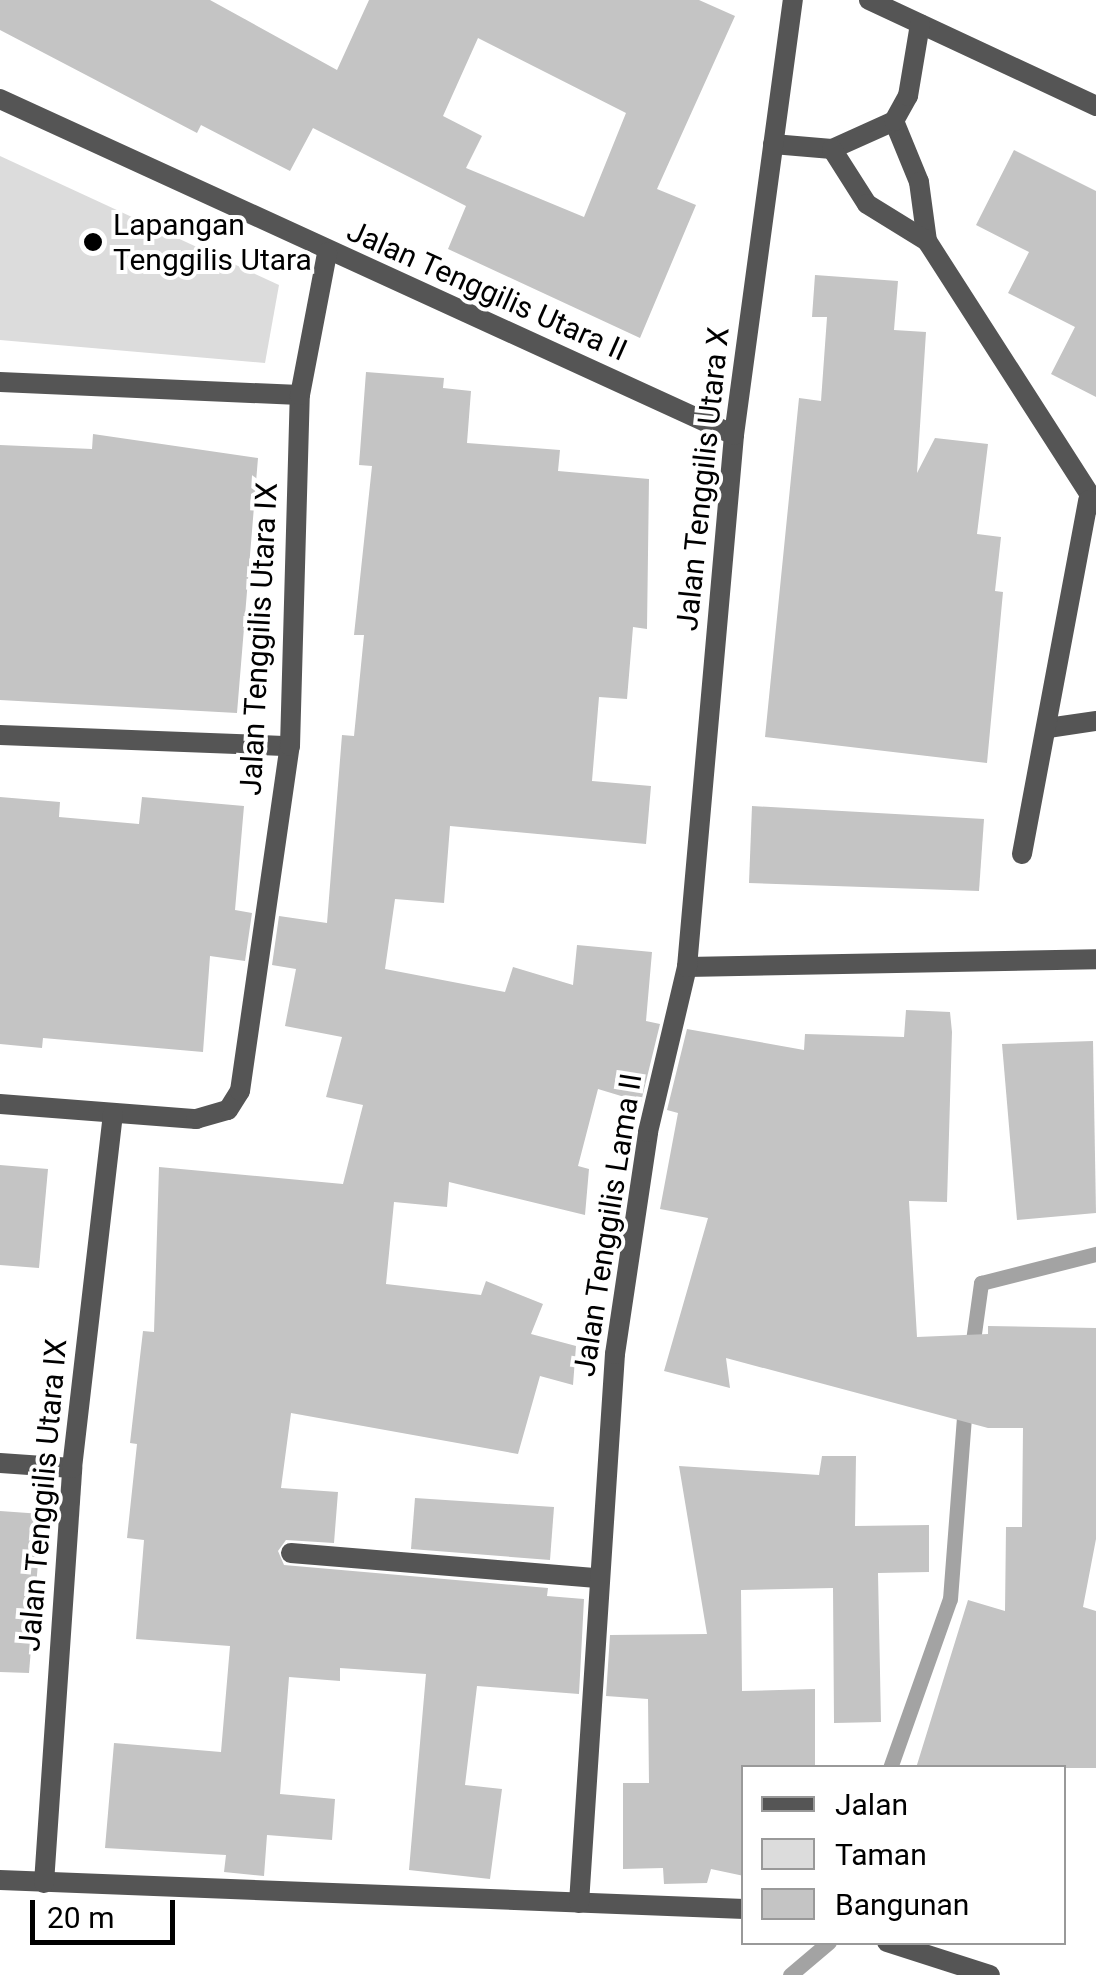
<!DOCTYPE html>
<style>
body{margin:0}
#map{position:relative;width:1096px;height:1975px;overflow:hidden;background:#fff;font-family:Roboto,sans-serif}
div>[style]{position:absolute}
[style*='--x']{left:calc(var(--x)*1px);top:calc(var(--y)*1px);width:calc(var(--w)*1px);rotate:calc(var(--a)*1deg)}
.green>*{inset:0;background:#dcdcdc}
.stream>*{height:15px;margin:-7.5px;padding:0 7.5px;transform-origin:7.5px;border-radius:7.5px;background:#a3a3a3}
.building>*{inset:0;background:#c4c4c4}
.street>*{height:20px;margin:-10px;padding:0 10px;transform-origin:10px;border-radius:10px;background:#555}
.dots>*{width:28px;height:28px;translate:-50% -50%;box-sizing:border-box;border:5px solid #fff;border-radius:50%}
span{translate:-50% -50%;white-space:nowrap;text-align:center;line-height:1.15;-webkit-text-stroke:8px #fff;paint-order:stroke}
.poi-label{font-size:30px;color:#000}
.left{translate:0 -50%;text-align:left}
.street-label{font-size:30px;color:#000}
.legend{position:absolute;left:741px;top:1765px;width:325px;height:180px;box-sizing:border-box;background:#fff;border:2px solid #999;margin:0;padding:12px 18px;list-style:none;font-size:30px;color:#000}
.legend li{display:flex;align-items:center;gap:20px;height:50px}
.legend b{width:50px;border:2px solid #999}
.scale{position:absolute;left:30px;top:1900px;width:145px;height:45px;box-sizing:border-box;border:5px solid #000;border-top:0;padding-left:12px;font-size:30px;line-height:35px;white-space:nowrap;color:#000;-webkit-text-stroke:8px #fff;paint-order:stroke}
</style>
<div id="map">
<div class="green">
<i style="clip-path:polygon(0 156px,279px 285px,265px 363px,0 340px)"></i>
</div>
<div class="stream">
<i style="--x:971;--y:1355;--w:73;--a:-82.1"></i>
<i style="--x:981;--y:1283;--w:119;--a:-14.2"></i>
<i style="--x:890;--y:1768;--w:179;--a:-70.5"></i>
<i style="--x:950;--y:1599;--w:197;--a:-85.6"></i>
<i style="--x:790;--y:1975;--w:51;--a:-40.2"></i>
</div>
<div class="building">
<i style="clip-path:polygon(evenodd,0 0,210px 0,337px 70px,369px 0,699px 0,735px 16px,657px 189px,696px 205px,640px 338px,448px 249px,466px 206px,313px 128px,290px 171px,201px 125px,197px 133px,0 30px,0 0,478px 38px,626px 113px,584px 217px,466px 168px,482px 136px,443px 116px,478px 38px)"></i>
<i style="clip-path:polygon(1014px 150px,1096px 191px,1096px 397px,1051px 374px,1075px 327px,1008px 293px,1029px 252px,976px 225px)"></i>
<i style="clip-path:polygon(815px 275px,898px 281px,894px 330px,926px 332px,917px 473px,935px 438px,988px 444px,977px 534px,1001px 537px,995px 591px,1003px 592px,987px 763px,765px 737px,799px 398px,821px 401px,827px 317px,812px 317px)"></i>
<i style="clip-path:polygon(366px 372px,444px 378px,443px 388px,471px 391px,467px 443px,560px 450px,558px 471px,649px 479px,647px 629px,633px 627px,627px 699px,599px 697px,592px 781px,651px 786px,646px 844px,450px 826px,444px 903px,395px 899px,385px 969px,505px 992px,513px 967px,573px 985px,577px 945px,652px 952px,646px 1021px,660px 1024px,641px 1102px,598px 1089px,578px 1166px,589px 1169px,585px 1215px,449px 1182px,447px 1207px,394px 1202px,386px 1284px,481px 1295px,486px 1281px,543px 1304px,531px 1334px,576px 1346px,573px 1385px,540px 1376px,518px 1454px,291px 1413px,281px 1488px,338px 1492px,334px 1543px,286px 1540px,278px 1551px,284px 1565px,548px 1588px,547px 1596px,584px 1599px,579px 1694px,477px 1686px,465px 1785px,502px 1789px,490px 1879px,409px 1870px,426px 1674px,340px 1668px,340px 1681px,289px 1677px,280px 1794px,335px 1799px,332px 1840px,267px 1835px,264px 1876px,224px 1872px,226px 1855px,105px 1848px,114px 1743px,221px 1752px,230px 1646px,136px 1639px,144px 1540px,127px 1538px,137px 1444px,130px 1443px,143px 1331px,154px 1332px,159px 1167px,343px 1184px,363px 1105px,326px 1097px,342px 1037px,285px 1026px,296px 969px,272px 965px,279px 916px,327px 923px,342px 735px,354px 736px,364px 635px,354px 635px,372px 466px,359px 465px)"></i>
<i style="clip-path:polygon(93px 434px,258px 458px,237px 713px,0 700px,0 445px,92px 449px)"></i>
<i style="clip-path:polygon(0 797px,60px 802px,59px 817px,139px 824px,142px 797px,244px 806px,235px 910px,252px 913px,245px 961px,210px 956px,203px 1052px,43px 1038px,42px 1048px,0 1044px)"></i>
<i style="clip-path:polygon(752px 806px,984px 819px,979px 891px,749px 883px)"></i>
<i style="clip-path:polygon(906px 1010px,950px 1012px,952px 1032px,947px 1202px,909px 1201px,917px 1337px,988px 1334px,988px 1326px,1096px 1328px,1096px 1539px,1083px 1607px,1096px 1611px,1096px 1768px,916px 1768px,968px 1600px,1005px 1611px,1006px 1527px,1022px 1527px,1023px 1428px,988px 1428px,726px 1358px,730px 1388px,664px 1371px,708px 1218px,660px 1209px,678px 1113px,667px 1110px,687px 1029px,804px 1050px,805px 1034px,904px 1037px)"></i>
<i style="clip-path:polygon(1093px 1041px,1096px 1213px,1017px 1220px,1002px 1044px)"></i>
<i style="clip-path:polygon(0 1165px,48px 1169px,39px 1268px,0 1265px)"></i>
<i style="clip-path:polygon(822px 1456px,856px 1456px,855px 1526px,929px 1525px,929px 1572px,878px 1573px,881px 1722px,834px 1723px,833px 1588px,741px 1590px,742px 1691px,815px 1689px,815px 1768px,744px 1768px,744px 1876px,711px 1869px,707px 1883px,664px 1884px,663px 1868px,623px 1869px,623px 1783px,649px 1783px,648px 1699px,606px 1696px,610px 1635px,707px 1634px,679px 1466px,819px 1475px)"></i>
<i style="clip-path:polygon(415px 1498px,554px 1507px,550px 1560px,411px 1549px)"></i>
<i style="clip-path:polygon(0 1511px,42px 1514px,29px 1673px,0 1672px)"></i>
</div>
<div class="street">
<i style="--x:869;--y:0;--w:251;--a:25"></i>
<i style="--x:0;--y:99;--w:807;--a:24.6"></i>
<i style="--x:894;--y:121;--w:66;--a:67.7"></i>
<i style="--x:919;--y:182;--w:60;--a:82.3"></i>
<i style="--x:927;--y:241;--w:313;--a:57.3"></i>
<i style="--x:773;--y:144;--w:59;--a:4.8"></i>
<i style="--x:832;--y:149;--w:68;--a:-24.3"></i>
<i style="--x:894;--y:121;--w:29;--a:-61"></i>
<i style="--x:908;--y:96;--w:73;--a:-80.5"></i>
<i style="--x:832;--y:149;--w:65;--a:57.5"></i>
<i style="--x:867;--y:204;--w:70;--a:31.7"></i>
<i style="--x:0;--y:382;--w:300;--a:2.5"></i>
<i style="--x:1048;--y:728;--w:49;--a:-8.3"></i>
<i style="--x:0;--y:735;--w:290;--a:2.2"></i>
<i style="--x:1022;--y:854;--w:360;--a:-79.4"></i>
<i style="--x:687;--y:967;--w:409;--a:-1.1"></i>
<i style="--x:0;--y:1104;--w:197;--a:4.4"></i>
<i style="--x:196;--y:1119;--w:33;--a:-16"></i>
<i style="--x:228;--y:1110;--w:22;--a:-58"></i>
<i style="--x:240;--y:1091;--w:349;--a:-81.8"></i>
<i style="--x:290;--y:746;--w:351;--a:-88.4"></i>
<i style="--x:300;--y:395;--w:145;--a:-79.2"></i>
<i style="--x:0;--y:1463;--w:72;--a:4"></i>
<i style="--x:291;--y:1553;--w:307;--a:4.7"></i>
<i style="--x:0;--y:1880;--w:745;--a:2.23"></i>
<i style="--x:44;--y:1883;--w:416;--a:-86.1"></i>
<i style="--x:72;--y:1468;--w:356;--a:-83.4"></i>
<i style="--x:579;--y:1903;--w:550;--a:-86.25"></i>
<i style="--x:615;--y:1354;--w:224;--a:-81.5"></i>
<i style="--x:648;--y:1132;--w:170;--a:-76.7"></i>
<i style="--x:687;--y:967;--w:534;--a:-84.95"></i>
<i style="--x:734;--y:435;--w:439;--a:-82.3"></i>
<i style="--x:887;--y:1942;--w:108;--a:17.8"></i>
</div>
<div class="dots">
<i style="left:93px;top:242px;background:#000"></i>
</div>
<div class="poi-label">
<span class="left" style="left:113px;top:242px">Lapangan<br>Tenggilis Utara</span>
</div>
<div class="street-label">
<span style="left:487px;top:291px;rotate:24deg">Jalan Tenggilis Utara II</span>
<span style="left:703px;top:479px;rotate:-84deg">Jalan Tenggilis Utara X</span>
<span style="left:259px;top:639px;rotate:-87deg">Jalan Tenggilis Utara IX</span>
<span style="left:608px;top:1225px;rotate:-81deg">Jalan Tenggilis Lama II</span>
<span style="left:43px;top:1495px;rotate:-85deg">Jalan Tenggilis Utara IX</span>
</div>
<ul class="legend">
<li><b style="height:12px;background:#555"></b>Jalan</li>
<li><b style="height:28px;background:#dcdcdc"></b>Taman</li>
<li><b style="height:28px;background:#c4c4c4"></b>Bangunan</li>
</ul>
<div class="scale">20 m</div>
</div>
